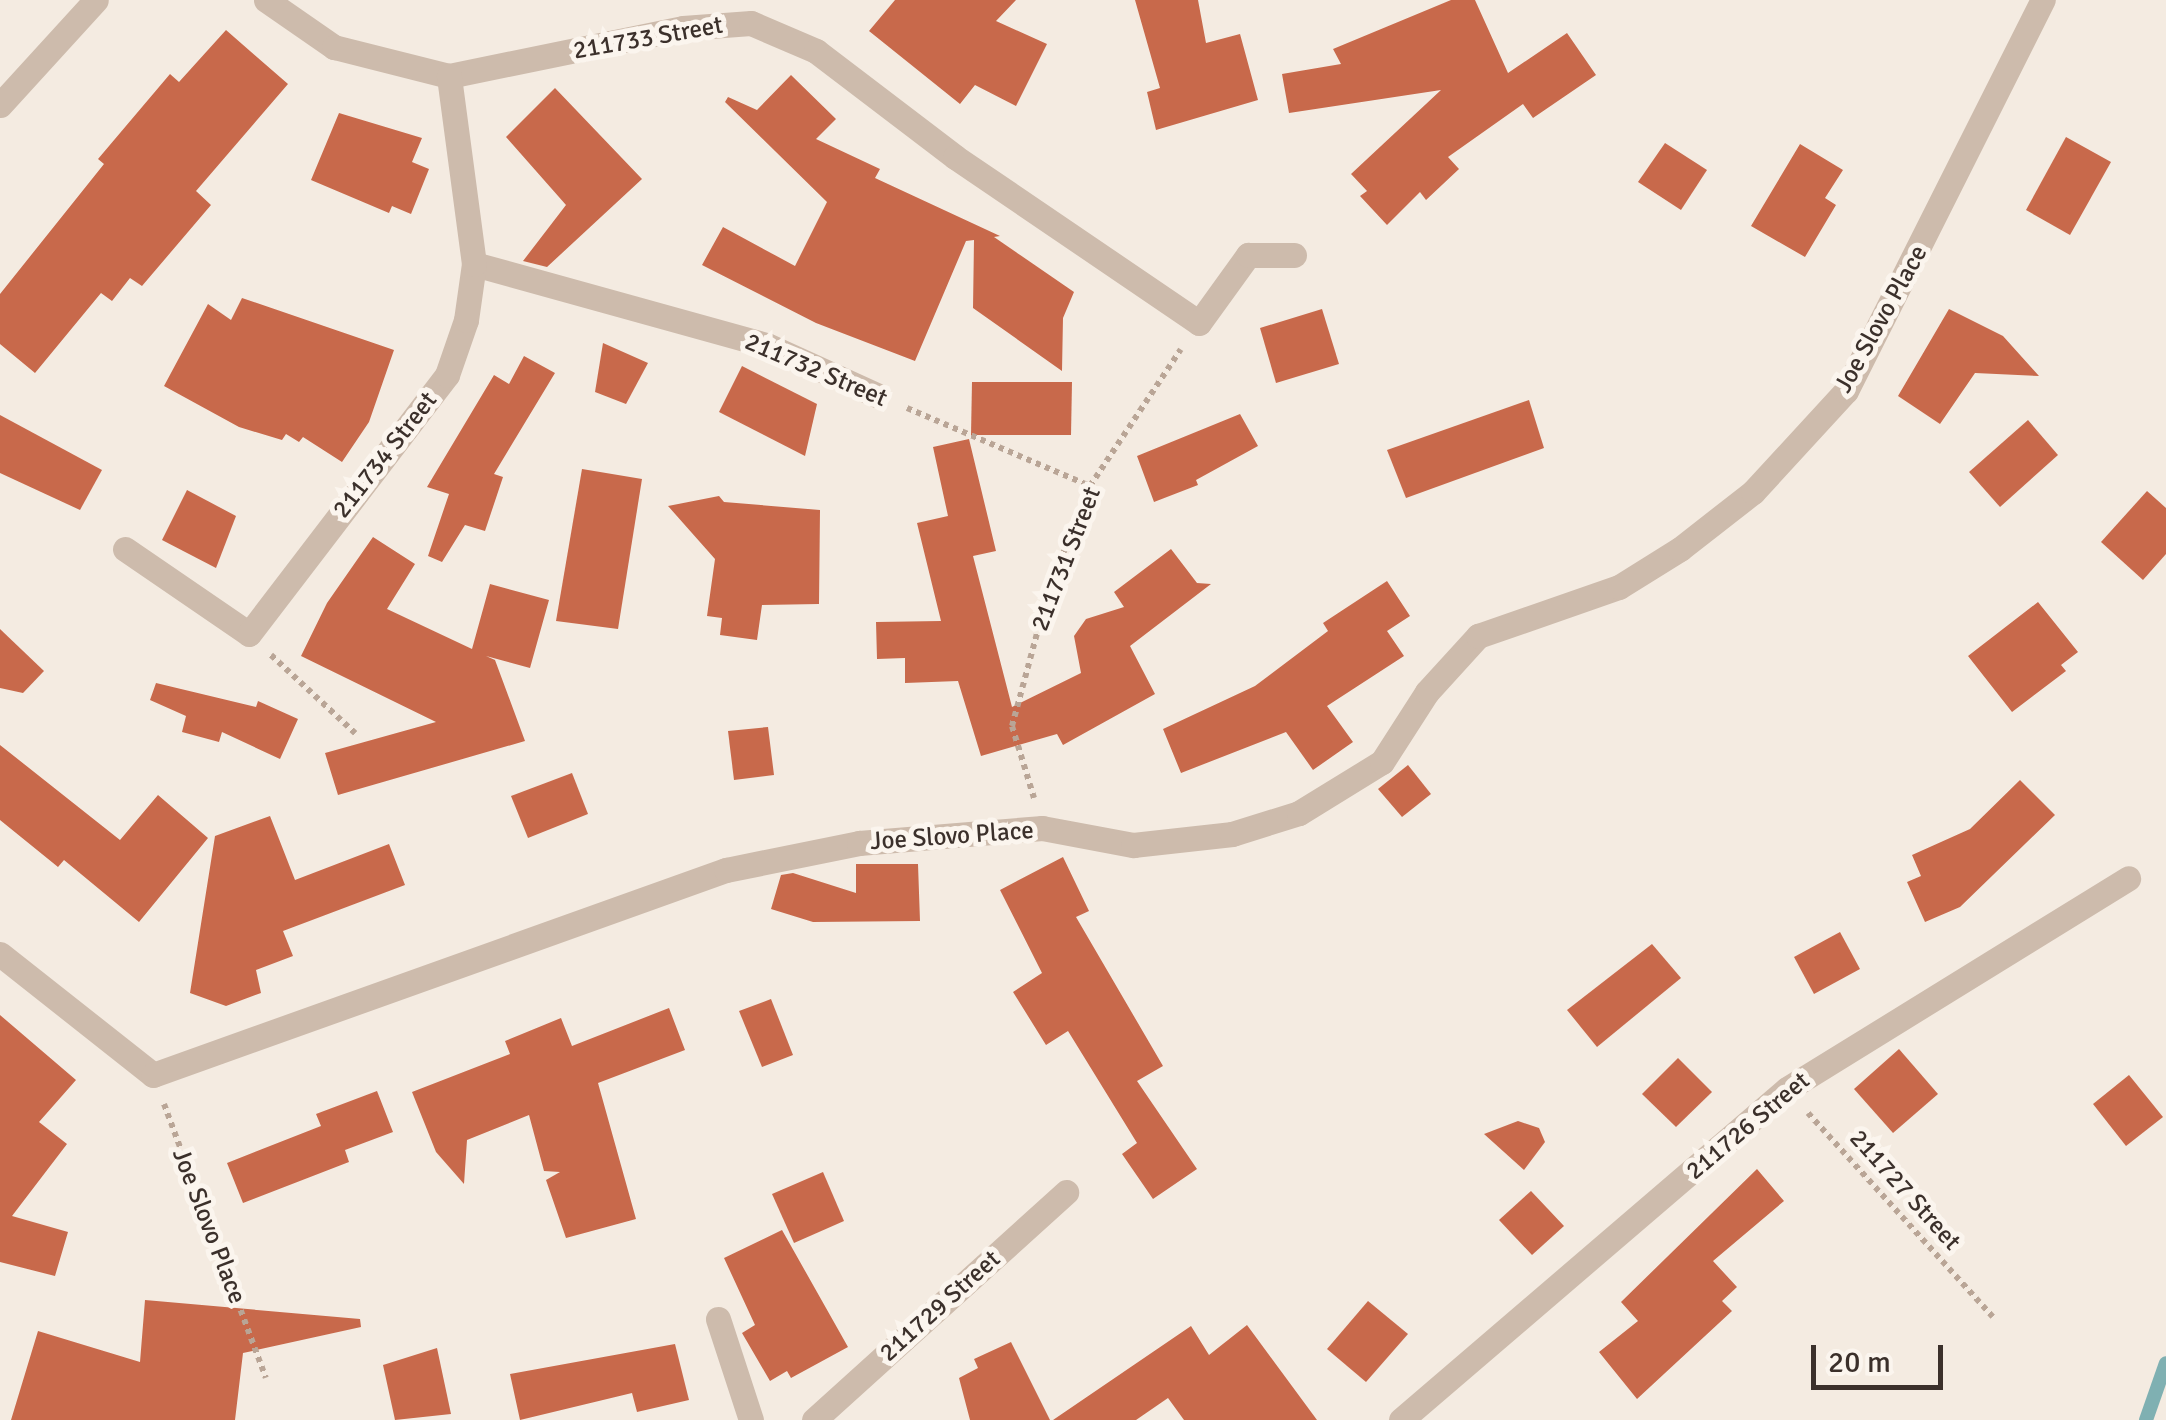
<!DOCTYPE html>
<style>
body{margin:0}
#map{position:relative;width:2166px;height:1420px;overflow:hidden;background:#f4ebe1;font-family:Signika,sans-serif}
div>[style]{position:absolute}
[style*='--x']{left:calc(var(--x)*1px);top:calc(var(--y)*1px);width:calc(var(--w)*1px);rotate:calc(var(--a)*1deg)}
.stream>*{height:14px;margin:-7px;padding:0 7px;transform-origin:7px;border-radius:7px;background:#7fb0b2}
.building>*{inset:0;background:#c8694b}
.path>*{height:6px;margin-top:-3px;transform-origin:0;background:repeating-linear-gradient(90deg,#b9a596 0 5px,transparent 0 10px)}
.minor>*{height:25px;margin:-12.5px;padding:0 12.5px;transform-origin:12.5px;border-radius:12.5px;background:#cdbbac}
span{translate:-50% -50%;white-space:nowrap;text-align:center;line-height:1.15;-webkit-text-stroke:10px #fbf5ee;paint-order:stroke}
.street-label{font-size:25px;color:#3b302b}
.scale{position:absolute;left:1811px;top:1345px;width:132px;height:45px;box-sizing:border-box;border:5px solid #3b302b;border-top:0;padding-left:12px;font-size:30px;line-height:35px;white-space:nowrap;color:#3b302b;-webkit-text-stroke:8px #fbf5ee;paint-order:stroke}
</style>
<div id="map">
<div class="stream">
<i style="--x:2146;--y:1420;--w:60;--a:-70.7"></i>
</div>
<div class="building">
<i style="clip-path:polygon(895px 0,1016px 0,996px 21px,1047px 44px,1016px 106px,975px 85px,960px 104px,869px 31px)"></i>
<i style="clip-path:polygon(1135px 0,1198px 0,1206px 43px,1240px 34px,1258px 100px,1156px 130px,1147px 92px,1160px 88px)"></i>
<i style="clip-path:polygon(1451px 0,1475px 0,1508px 73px,1567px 33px,1596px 75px,1533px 118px,1523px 104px,1448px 157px,1459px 169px,1426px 200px,1420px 192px,1387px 225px,1360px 196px,1367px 191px,1351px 174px,1441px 90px,1289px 113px,1282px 74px,1341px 64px,1333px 49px)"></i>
<i style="clip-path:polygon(226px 30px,288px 84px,196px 191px,211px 205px,142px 286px,130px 278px,112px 301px,101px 293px,35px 373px,0 344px,0 294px,104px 164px,98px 159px,170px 74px,179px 82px)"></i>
<i style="clip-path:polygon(791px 75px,836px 119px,816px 139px,880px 169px,875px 178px,1000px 236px,994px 237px,1074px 292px,1063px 318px,1062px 371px,973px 308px,974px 240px,966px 241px,915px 361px,816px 323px,702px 265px,723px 227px,795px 266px,827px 202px,725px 102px,728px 97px,757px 110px)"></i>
<i style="clip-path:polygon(555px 88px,642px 179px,547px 267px,523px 261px,566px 205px,506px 137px)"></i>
<i style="clip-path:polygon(339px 113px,422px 138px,412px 162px,429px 169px,411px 214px,392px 206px,389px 213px,311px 180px)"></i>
<i style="clip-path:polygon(2066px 137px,2111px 162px,2070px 235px,2026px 210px)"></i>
<i style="clip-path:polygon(1665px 143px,1707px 170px,1681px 210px,1638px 182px)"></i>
<i style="clip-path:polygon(1800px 144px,1843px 170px,1825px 198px,1836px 205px,1805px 257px,1751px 226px)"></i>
<i style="clip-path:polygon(242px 298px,394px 350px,369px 422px,342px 462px,303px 437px,299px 442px,286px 434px,282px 440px,239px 427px,164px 386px,208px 304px,231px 320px)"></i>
<i style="clip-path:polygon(1322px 309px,1339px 364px,1276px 383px,1260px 328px)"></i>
<i style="clip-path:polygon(1949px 309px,2003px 336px,2039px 376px,1975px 373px,1940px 424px,1898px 396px)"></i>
<i style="clip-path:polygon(603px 343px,648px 363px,626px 404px,595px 392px)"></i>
<i style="clip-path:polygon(524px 356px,555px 373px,494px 474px,503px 477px,485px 531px,465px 525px,442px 562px,428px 556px,449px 494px,427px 487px,494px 375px,509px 384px)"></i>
<i style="clip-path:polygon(742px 366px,817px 404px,805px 456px,719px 412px)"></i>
<i style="clip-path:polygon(972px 382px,1072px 382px,1071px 435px,971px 435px)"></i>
<i style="clip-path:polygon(1529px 400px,1544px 448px,1406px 498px,1387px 450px)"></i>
<i style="clip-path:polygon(1240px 414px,1258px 446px,1196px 480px,1198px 485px,1154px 502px,1137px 456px)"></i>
<i style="clip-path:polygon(0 415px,102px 470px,80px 510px,0 473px)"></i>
<i style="clip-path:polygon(2028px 420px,2058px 455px,2000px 507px,1969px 472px)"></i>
<i style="clip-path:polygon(969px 439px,996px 551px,973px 556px,1012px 707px,1081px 673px,1074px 636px,1086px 619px,1124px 607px,1114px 592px,1171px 549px,1197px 583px,1211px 584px,1130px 646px,1155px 694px,1063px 745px,1057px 734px,981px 756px,958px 681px,905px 683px,905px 658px,877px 659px,876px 622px,941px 621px,917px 523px,948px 516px,933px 447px)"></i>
<i style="clip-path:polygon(582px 469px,642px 479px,618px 629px,556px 621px)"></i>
<i style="clip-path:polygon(187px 490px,236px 516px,216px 568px,162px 540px)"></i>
<i style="clip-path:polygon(2147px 491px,2166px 508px,2166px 554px,2143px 580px,2101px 542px)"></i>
<i style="clip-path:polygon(719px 496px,724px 502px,820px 510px,819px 604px,762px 605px,757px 640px,720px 635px,722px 618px,707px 616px,715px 559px,668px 506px)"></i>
<i style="clip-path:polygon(373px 537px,415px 564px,387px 609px,472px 649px,490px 584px,549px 600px,530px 668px,486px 656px,495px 660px,525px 741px,338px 795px,325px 753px,436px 722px,301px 656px,327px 603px)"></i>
<i style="clip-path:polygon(1387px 581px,1410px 616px,1387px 631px,1404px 656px,1327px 706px,1353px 742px,1313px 770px,1286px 732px,1181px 773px,1163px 729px,1255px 686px,1328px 631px,1323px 623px)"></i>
<i style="clip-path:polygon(2038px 602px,2078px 652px,2061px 665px,2066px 671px,2012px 712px,1968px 656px)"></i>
<i style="clip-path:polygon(0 629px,44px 671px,23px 693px,0 688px)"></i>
<i style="clip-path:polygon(156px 683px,256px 707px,258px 701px,298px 719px,280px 759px,222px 732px,219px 742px,182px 732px,186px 716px,150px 700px)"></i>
<i style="clip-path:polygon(768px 727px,774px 775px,734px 780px,728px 731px)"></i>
<i style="clip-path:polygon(0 745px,120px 840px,158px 795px,208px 838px,139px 922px,64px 860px,58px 867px,0 820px)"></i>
<i style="clip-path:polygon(1408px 765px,1431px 794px,1402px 817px,1378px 789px)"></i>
<i style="clip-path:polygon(572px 773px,588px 814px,528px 838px,511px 796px)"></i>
<i style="clip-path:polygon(2020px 780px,2055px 815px,1960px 907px,1925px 922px,1907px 882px,1921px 876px,1912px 855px,1970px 829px)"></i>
<i style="clip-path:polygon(270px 816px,295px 880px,389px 844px,405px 885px,283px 931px,293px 956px,256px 970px,261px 993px,226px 1006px,190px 993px,215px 836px)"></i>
<i style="clip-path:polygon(1063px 857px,1089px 911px,1076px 917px,1163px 1066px,1137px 1081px,1197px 1169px,1153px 1199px,1122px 1154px,1137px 1143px,1068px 1031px,1046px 1045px,1013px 992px,1042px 973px,1000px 890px)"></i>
<i style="clip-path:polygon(856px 864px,918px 864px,920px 921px,813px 922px,771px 909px,781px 875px,793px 873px,856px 893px)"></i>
<i style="clip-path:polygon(1840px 932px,1860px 969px,1814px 994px,1794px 957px)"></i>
<i style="clip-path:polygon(1652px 944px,1681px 978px,1597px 1047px,1567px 1010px)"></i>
<i style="clip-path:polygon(771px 999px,793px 1055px,762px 1067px,739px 1011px)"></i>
<i style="clip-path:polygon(669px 1008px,685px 1050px,598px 1083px,636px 1219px,566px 1238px,546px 1180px,560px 1172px,544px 1171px,529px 1115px,467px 1140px,464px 1184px,436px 1152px,412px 1092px,510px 1054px,505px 1041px,561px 1018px,572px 1046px)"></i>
<i style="clip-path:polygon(0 1015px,76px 1080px,39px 1122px,67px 1144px,12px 1216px,68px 1232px,55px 1276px,0 1262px)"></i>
<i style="clip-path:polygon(1899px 1049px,1938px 1094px,1893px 1133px,1854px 1089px)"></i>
<i style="clip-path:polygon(1678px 1058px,1712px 1092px,1676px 1127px,1642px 1094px)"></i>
<i style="clip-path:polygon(2129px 1075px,2163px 1117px,2126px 1146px,2093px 1104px)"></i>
<i style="clip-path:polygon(377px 1091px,393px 1132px,345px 1150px,349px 1162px,243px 1203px,227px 1163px,321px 1126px,316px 1114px)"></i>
<i style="clip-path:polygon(1518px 1121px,1539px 1128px,1545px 1142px,1524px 1170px,1484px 1134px)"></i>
<i style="clip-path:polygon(1757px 1169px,1784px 1201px,1713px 1261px,1737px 1287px,1722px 1301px,1732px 1311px,1637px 1399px,1599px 1352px,1638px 1321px,1621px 1302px)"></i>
<i style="clip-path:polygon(823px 1172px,844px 1221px,794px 1243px,772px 1194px)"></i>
<i style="clip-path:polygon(1531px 1191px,1564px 1226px,1532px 1255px,1499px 1220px)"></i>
<i style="clip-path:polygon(782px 1230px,848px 1347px,791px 1378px,787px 1371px,770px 1381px,742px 1333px,755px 1325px,724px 1258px)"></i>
<i style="clip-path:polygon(145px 1300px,360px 1319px,361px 1327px,243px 1353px,235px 1420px,11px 1420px,38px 1331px,140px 1362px)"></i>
<i style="clip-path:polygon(1368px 1301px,1408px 1334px,1366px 1382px,1327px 1349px)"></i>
<i style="clip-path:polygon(1247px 1325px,1317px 1420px,1184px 1420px,1168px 1398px,1136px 1420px,1053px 1420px,1191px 1326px,1209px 1355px)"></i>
<i style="clip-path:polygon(1011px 1342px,1050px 1420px,970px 1420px,959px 1378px,978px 1368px,974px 1359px)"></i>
<i style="clip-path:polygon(675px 1344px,689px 1400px,637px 1412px,632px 1393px,520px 1420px,510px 1374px)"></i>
<i style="clip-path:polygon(437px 1348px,451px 1414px,395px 1420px,383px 1365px)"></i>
</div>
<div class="path">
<i style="--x:907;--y:408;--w:199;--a:23.1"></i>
<i style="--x:271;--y:655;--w:115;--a:42.9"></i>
<i style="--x:1034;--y:798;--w:75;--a:-107"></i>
<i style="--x:1012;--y:726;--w:142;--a:-74.9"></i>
<i style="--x:1049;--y:589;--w:111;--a:-68.3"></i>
<i style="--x:1090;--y:486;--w:164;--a:-56.4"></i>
<i style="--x:164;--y:1104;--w:292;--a:69.6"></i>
<i style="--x:1808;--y:1113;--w:275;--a:47.8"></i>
</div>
<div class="minor">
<i style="--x:266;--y:0;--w:83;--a:34.7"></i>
<i style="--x:334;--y:47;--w:119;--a:14.2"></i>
<i style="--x:449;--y:76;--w:239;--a:-11.6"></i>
<i style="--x:683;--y:28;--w:68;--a:-4.2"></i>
<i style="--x:751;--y:23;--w:71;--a:23.3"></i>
<i style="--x:816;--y:51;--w:175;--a:37.3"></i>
<i style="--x:955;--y:157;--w:295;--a:34.2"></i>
<i style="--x:1199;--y:323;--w:84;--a:-54.2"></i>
<i style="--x:1248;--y:255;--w:46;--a:0"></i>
<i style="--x:0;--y:105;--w:142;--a:-47.6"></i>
<i style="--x:474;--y:264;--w:304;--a:15.5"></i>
<i style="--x:767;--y:345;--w:120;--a:24.6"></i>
<i style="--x:125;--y:549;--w:150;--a:34.4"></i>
<i style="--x:249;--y:634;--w:326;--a:-52.6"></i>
<i style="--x:447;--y:375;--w:58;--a:-70.9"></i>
<i style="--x:466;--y:320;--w:57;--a:-81.9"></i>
<i style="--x:474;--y:264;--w:190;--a:-97.6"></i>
<i style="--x:0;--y:954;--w:195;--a:38.3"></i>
<i style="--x:153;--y:1075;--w:609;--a:-19.69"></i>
<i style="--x:726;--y:870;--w:136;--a:-11.5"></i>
<i style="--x:859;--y:843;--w:184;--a:-4.7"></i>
<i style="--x:1042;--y:828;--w:93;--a:10.6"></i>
<i style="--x:1133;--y:845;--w:100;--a:-6.3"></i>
<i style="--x:1232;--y:834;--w:70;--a:-17.4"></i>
<i style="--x:1299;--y:813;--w:97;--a:-31.6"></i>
<i style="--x:1382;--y:762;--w:83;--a:-57.3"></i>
<i style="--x:1427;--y:692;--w:76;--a:-47.7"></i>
<i style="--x:1478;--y:636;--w:149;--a:-19.2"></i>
<i style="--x:1619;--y:587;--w:72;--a:-31.9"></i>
<i style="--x:1680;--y:549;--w:93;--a:-38"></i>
<i style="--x:1753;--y:492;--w:137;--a:-47.4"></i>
<i style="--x:1846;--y:391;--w:438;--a:-63.3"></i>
<i style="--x:718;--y:1319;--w:106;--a:71.9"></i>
<i style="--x:814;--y:1420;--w:340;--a:-42.1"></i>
<i style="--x:1401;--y:1420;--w:508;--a:-40.61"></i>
<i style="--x:1787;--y:1089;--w:401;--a:-31.7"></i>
</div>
<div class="street-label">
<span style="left:648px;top:38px;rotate:-10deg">211733 Street</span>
<span style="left:1881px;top:319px;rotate:-61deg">Joe Slovo Place</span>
<span style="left:816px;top:370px;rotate:23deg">211732 Street</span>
<span style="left:385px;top:455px;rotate:-52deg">211734 Street</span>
<span style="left:1066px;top:559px;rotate:-69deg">211731 Street</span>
<span style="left:952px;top:836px;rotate:-4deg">Joe Slovo Place</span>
<span style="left:1748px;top:1126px;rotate:-40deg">211726 Street</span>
<span style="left:1905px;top:1190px;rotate:48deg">211727 Street</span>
<span style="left:209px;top:1226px;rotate:69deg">Joe Slovo Place</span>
<span style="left:940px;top:1306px;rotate:-42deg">211729 Street</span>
</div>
<div class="scale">20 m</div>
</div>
